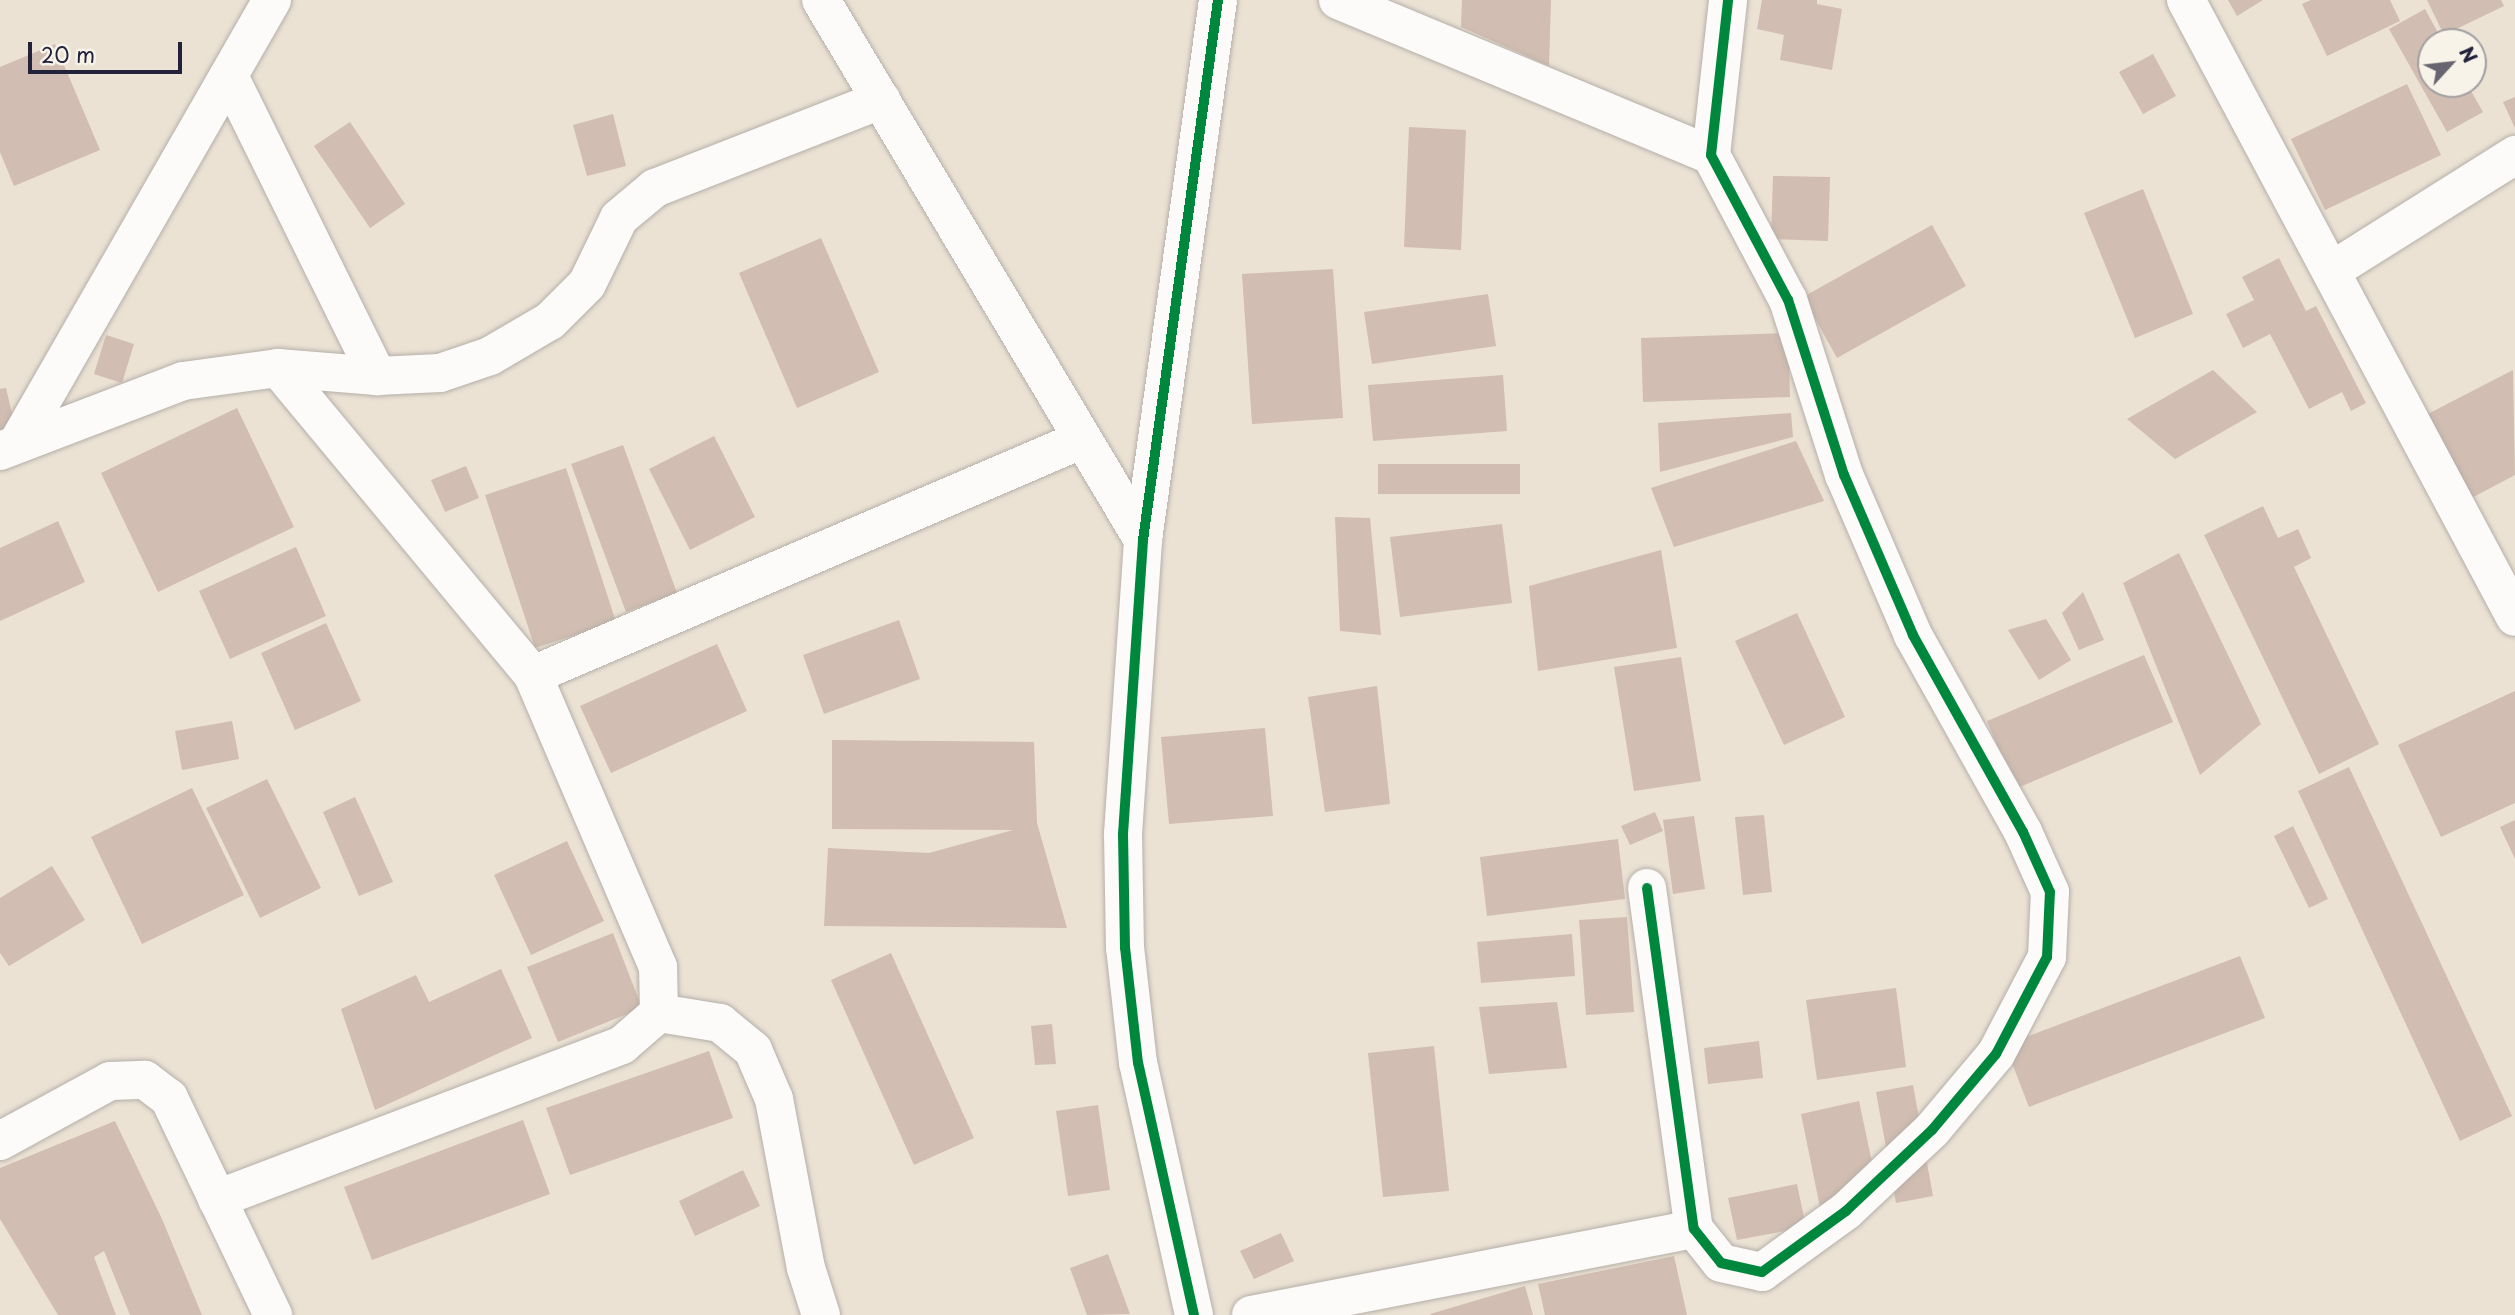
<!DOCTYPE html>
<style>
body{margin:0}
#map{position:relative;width:2515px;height:1315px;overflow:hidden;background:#ebe2d4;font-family:"Playpen Sans",sans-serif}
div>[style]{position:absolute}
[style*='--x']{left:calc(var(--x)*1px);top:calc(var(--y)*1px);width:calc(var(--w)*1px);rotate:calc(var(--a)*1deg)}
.building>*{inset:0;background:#d1bdb1}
.roads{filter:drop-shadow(0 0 2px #b5afa9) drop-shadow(0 0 2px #b5afa9)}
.street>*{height:38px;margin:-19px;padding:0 19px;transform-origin:19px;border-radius:19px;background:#fcfbf9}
.cycleway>*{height:10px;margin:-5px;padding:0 5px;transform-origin:5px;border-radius:5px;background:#00873e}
span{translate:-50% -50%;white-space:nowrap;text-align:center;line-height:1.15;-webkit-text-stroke:7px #f7f3e8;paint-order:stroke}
.north{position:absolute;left:2417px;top:28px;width:70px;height:70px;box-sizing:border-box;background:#f7f3e8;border:2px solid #a29fa3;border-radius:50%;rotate:63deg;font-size:19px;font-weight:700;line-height:28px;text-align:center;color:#22223b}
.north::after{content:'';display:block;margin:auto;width:24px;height:32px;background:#686571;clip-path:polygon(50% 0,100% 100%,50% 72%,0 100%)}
.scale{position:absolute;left:28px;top:42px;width:154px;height:32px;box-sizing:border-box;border:4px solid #22223b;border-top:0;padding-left:9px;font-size:21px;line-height:24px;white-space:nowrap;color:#22223b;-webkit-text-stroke:5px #f7f3e8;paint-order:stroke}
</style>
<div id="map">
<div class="building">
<i style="clip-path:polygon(1462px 0,1551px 0,1549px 66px,1461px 27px)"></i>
<i style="clip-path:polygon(1762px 0,1817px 0,1817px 4px,1842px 9px,1832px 70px,1780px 60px,1784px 35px,1757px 29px)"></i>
<i style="clip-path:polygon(2228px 0,2263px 0,2237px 16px)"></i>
<i style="clip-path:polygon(2311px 0,2390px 0,2400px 21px,2327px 56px,2302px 4px)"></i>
<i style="clip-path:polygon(2427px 0,2501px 0,2504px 6px,2444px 35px)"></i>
<i style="clip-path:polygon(2425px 9px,2443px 42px,2431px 42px,2431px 84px,2467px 84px,2483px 112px,2447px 132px,2389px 29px)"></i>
<i style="clip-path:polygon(55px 44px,100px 150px,14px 186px,0 152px,0 67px)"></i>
<i style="clip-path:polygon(2153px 54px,2176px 96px,2143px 114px,2119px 72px)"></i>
<i style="clip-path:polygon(2407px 84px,2441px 155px,2325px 210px,2291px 139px)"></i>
<i style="clip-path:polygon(2515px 97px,2515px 128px,2503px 102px)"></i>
<i style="clip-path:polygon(613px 114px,626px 166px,587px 176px,573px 125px)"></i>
<i style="clip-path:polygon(350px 122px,405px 204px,370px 228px,314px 146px)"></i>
<i style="clip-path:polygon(1409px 127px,1466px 130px,1461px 250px,1404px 247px)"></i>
<i style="clip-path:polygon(1773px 176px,1830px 177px,1828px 241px,1771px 239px)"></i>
<i style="clip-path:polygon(2143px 189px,2193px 314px,2135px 338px,2084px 213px)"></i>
<i style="clip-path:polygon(1932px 225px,1966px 286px,1837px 358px,1803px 297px)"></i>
<i style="clip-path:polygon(821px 238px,879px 372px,797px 408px,739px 273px)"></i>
<i style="clip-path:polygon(2279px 258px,2306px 311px,2316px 306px,2366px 403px,2351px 411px,2342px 392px,2309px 409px,2270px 334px,2243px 348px,2226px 314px,2254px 300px,2242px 277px)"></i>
<i style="clip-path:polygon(1333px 269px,1343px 418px,1252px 424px,1242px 274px)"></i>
<i style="clip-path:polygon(1488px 294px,1496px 346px,1372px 364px,1364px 312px)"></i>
<i style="clip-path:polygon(1788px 333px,1790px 397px,1643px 402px,1641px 338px)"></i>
<i style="clip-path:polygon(106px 335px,134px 344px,122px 383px,94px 374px)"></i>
<i style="clip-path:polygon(2213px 370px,2257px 412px,2175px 459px,2127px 419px)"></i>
<i style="clip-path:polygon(2513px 370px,2515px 475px,2464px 502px,2420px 418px)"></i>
<i style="clip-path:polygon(1503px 375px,1507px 431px,1373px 441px,1368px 385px)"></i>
<i style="clip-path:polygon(6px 388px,16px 430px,0 434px,0 389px)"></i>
<i style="clip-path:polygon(237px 408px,294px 527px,158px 592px,101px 473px)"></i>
<i style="clip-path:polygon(1791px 413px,1793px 437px,1660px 472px,1658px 423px)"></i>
<i style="clip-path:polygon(714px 436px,755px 517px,690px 550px,649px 469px)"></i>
<i style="clip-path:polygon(1796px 441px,1824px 501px,1674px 547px,1651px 488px)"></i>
<i style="clip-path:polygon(623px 445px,677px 593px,626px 612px,571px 464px)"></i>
<i style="clip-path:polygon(1378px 464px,1520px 464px,1520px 494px,1378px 494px)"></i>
<i style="clip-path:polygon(466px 466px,479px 498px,445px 512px,431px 480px)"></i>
<i style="clip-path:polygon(566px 468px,616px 622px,535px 648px,485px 495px)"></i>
<i style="clip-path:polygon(2263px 506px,2278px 538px,2298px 529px,2311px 558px,2294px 567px,2379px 744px,2319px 774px,2204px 535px)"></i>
<i style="clip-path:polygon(1335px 517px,1370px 518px,1381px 635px,1340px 631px)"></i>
<i style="clip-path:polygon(58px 521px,85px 582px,0 621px,0 548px)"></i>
<i style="clip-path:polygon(1502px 524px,1512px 603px,1400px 617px,1390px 537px)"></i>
<i style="clip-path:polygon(296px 547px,326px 616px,230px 659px,199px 591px)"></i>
<i style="clip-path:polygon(1661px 550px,1677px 648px,1538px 671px,1529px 586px)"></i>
<i style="clip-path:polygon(2179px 553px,2261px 724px,2200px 775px,2123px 583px)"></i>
<i style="clip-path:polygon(2083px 592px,2104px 640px,2079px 650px,2062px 613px)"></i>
<i style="clip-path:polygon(1797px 613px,1845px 717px,1784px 745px,1735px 641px)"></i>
<i style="clip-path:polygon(2046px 619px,2071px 660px,2039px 680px,2008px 630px)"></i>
<i style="clip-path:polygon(899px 620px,920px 679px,824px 714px,803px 655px)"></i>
<i style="clip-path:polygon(326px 623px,361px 701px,295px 730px,261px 653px)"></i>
<i style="clip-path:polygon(717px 644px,747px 711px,611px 773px,580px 706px)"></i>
<i style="clip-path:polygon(2144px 655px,2173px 722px,2015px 789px,1987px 721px)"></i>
<i style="clip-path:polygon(1681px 657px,1701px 781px,1634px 791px,1614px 667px)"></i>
<i style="clip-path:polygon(1377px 686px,1390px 804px,1325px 812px,1308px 697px)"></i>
<i style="clip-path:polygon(2515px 691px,2515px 803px,2441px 837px,2398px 745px)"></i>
<i style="clip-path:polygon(232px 721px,239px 759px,182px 770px,175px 731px)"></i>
<i style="clip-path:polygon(1265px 728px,1273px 816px,1169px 824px,1161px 737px)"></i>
<i style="clip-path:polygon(832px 740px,1034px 742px,1037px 823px,1067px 928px,824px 926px,828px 848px,929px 853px,1013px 830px,832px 829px)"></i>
<i style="clip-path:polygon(2349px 767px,2512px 1116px,2460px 1141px,2298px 791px)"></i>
<i style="clip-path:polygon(267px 779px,321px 888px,260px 918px,206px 808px)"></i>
<i style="clip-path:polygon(192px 788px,244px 895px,142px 944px,91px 837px)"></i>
<i style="clip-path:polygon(355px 797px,393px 882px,359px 896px,323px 812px)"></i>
<i style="clip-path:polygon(1655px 812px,1663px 831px,1630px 845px,1621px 826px)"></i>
<i style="clip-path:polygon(1764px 815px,1772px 892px,1743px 895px,1735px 817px)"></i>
<i style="clip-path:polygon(1694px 816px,1705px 889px,1673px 894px,1663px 820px)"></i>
<i style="clip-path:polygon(2515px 820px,2515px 859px,2500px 827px)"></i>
<i style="clip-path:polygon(2293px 826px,2328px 899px,2309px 908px,2274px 836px)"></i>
<i style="clip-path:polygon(1618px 839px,1625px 899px,1487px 916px,1480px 857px)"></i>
<i style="clip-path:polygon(567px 841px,604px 921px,531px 955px,494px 875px)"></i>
<i style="clip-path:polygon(52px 866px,85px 920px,9px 966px,0 953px,0 898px)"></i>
<i style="clip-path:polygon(1627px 917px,1634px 1012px,1586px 1015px,1579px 920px)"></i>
<i style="clip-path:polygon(613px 933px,642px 1008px,558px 1042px,527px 967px)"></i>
<i style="clip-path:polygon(1572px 934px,1575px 976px,1481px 983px,1477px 942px)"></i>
<i style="clip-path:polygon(891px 953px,974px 1138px,914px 1165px,831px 980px)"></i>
<i style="clip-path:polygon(2240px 956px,2265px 1018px,2029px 1107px,2005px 1045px)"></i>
<i style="clip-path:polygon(501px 969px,532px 1038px,375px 1110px,341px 1009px,416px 975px,429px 1002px)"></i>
<i style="clip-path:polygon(1896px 988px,1906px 1067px,1817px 1080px,1806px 1000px)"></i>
<i style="clip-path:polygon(1557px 1002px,1567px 1068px,1489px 1074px,1479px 1007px)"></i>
<i style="clip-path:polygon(1052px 1024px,1056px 1064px,1035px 1065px,1031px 1026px)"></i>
<i style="clip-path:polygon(1759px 1041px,1763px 1078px,1708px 1084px,1704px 1048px)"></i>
<i style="clip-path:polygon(1434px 1046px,1449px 1191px,1383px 1197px,1368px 1053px)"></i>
<i style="clip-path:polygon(709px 1051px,733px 1118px,570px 1175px,546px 1108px)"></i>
<i style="clip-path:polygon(1913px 1085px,1933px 1196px,1896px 1203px,1876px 1092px)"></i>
<i style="clip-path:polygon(1859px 1101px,1881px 1205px,1822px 1217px,1801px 1114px)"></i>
<i style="clip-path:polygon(1098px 1105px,1110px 1190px,1068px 1196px,1056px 1111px)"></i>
<i style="clip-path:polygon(523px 1120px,550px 1194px,372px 1260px,344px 1187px)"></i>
<i style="clip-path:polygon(115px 1121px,162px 1219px,202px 1315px,130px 1315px,104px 1251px,94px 1257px,116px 1315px,58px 1315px,0 1219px,0 1168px)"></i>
<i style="clip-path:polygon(743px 1170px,760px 1206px,695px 1236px,679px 1201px)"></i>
<i style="clip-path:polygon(1797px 1184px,1806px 1227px,1737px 1240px,1728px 1198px)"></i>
<i style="clip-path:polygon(1281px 1233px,1294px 1261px,1254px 1279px,1240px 1251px)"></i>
<i style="clip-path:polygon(1108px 1254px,1130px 1314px,1087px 1315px,1070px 1268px)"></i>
<i style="clip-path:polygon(1674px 1256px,1687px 1315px,1545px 1315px,1538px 1284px)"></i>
<i style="clip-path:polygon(1525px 1286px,1533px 1315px,1431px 1315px,1430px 1314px)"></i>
</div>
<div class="roads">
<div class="street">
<i style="--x:821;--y:0;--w:629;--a:59.19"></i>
<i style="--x:1338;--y:0;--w:404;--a:22.6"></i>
<i style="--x:2186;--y:0;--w:699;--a:61.93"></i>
<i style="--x:229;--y:76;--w:335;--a:63.7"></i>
<i style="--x:2331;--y:271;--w:218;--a:-32.2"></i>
<i style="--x:278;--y:368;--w:399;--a:50.3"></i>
<i style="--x:17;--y:444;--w:512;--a:-60.13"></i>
<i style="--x:0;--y:451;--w:196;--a:-20.9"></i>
<i style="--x:183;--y:381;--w:96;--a:-7.8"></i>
<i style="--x:278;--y:368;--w:99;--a:4.6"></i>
<i style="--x:377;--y:376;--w:63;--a:-2.7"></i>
<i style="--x:440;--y:373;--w:53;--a:-18.8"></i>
<i style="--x:490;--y:356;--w:69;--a:-30.3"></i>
<i style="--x:550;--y:321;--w:52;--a:-45"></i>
<i style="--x:587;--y:284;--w:73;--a:-64.1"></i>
<i style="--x:619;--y:218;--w:47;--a:-39.8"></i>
<i style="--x:655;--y:188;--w:243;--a:-21.3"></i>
<i style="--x:1647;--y:888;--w:344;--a:82.2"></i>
<i style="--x:1694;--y:1229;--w:43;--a:51.5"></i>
<i style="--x:1721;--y:1263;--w:42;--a:12.4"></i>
<i style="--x:1762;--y:1272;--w:104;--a:-36"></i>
<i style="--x:1846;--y:1211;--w:118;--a:-43.3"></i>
<i style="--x:1932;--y:1130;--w:99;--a:-49.9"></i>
<i style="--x:1996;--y:1054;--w:110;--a:-62.3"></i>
<i style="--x:2047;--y:957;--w:65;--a:-87.4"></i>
<i style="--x:2050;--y:892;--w:66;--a:-114.2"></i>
<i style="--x:2023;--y:832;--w:226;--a:-119.2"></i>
<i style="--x:1913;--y:635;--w:174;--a:-113.3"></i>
<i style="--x:1844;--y:475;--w:184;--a:-107.7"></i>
<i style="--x:1788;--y:300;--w:164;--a:-118"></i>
<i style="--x:1711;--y:155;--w:156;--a:-83.7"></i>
<i style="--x:659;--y:1013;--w:46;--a:-91.2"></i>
<i style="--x:658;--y:967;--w:318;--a:-113.2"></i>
<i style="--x:533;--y:675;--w:598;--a:-23.22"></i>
<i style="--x:0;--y:1141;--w:125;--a:-28.6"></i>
<i style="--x:110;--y:1081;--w:35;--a:-2"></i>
<i style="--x:145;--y:1080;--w:30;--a:37"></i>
<i style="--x:169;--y:1098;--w:241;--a:64.4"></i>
<i style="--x:217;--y:1199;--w:433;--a:-20.8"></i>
<i style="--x:622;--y:1045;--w:49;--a:-40.9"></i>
<i style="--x:659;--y:1013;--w:62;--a:9.3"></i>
<i style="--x:720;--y:1023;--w:43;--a:39.3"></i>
<i style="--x:753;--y:1050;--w:53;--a:66.8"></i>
<i style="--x:774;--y:1099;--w:172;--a:79.3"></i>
<i style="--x:806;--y:1268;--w:49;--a:72.3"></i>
<i style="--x:1194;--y:1315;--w:258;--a:-102.5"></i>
<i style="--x:1138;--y:1063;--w:116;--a:-96.4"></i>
<i style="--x:1125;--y:948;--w:114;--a:-91"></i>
<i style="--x:1123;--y:834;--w:295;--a:-86.1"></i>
<i style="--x:1143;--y:540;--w:545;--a:-82.09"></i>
<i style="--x:1251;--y:1315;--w:451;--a:-11"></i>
</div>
</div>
<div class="cycleway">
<i style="--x:1647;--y:888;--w:344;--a:82.2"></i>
<i style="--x:1694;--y:1229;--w:43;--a:51.5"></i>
<i style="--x:1721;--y:1263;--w:42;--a:12.4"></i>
<i style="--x:1762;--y:1272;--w:104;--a:-36"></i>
<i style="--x:1846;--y:1211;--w:118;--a:-43.3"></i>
<i style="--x:1932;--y:1130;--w:99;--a:-49.9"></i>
<i style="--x:1996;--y:1054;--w:110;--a:-62.3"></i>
<i style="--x:2047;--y:957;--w:65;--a:-87.4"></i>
<i style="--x:2050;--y:892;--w:66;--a:-114.2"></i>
<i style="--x:2023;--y:832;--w:226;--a:-119.2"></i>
<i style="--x:1913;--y:635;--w:174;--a:-113.3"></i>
<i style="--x:1844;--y:475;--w:184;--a:-107.7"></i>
<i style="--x:1788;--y:300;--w:164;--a:-118"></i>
<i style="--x:1711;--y:155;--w:156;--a:-83.7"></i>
<i style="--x:1194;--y:1315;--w:258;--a:-102.5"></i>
<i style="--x:1138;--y:1063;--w:116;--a:-96.4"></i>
<i style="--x:1125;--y:948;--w:114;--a:-91"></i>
<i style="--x:1123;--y:834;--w:295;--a:-86.1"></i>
<i style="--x:1143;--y:540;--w:545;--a:-82.09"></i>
</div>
<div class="north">N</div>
<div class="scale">20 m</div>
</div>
